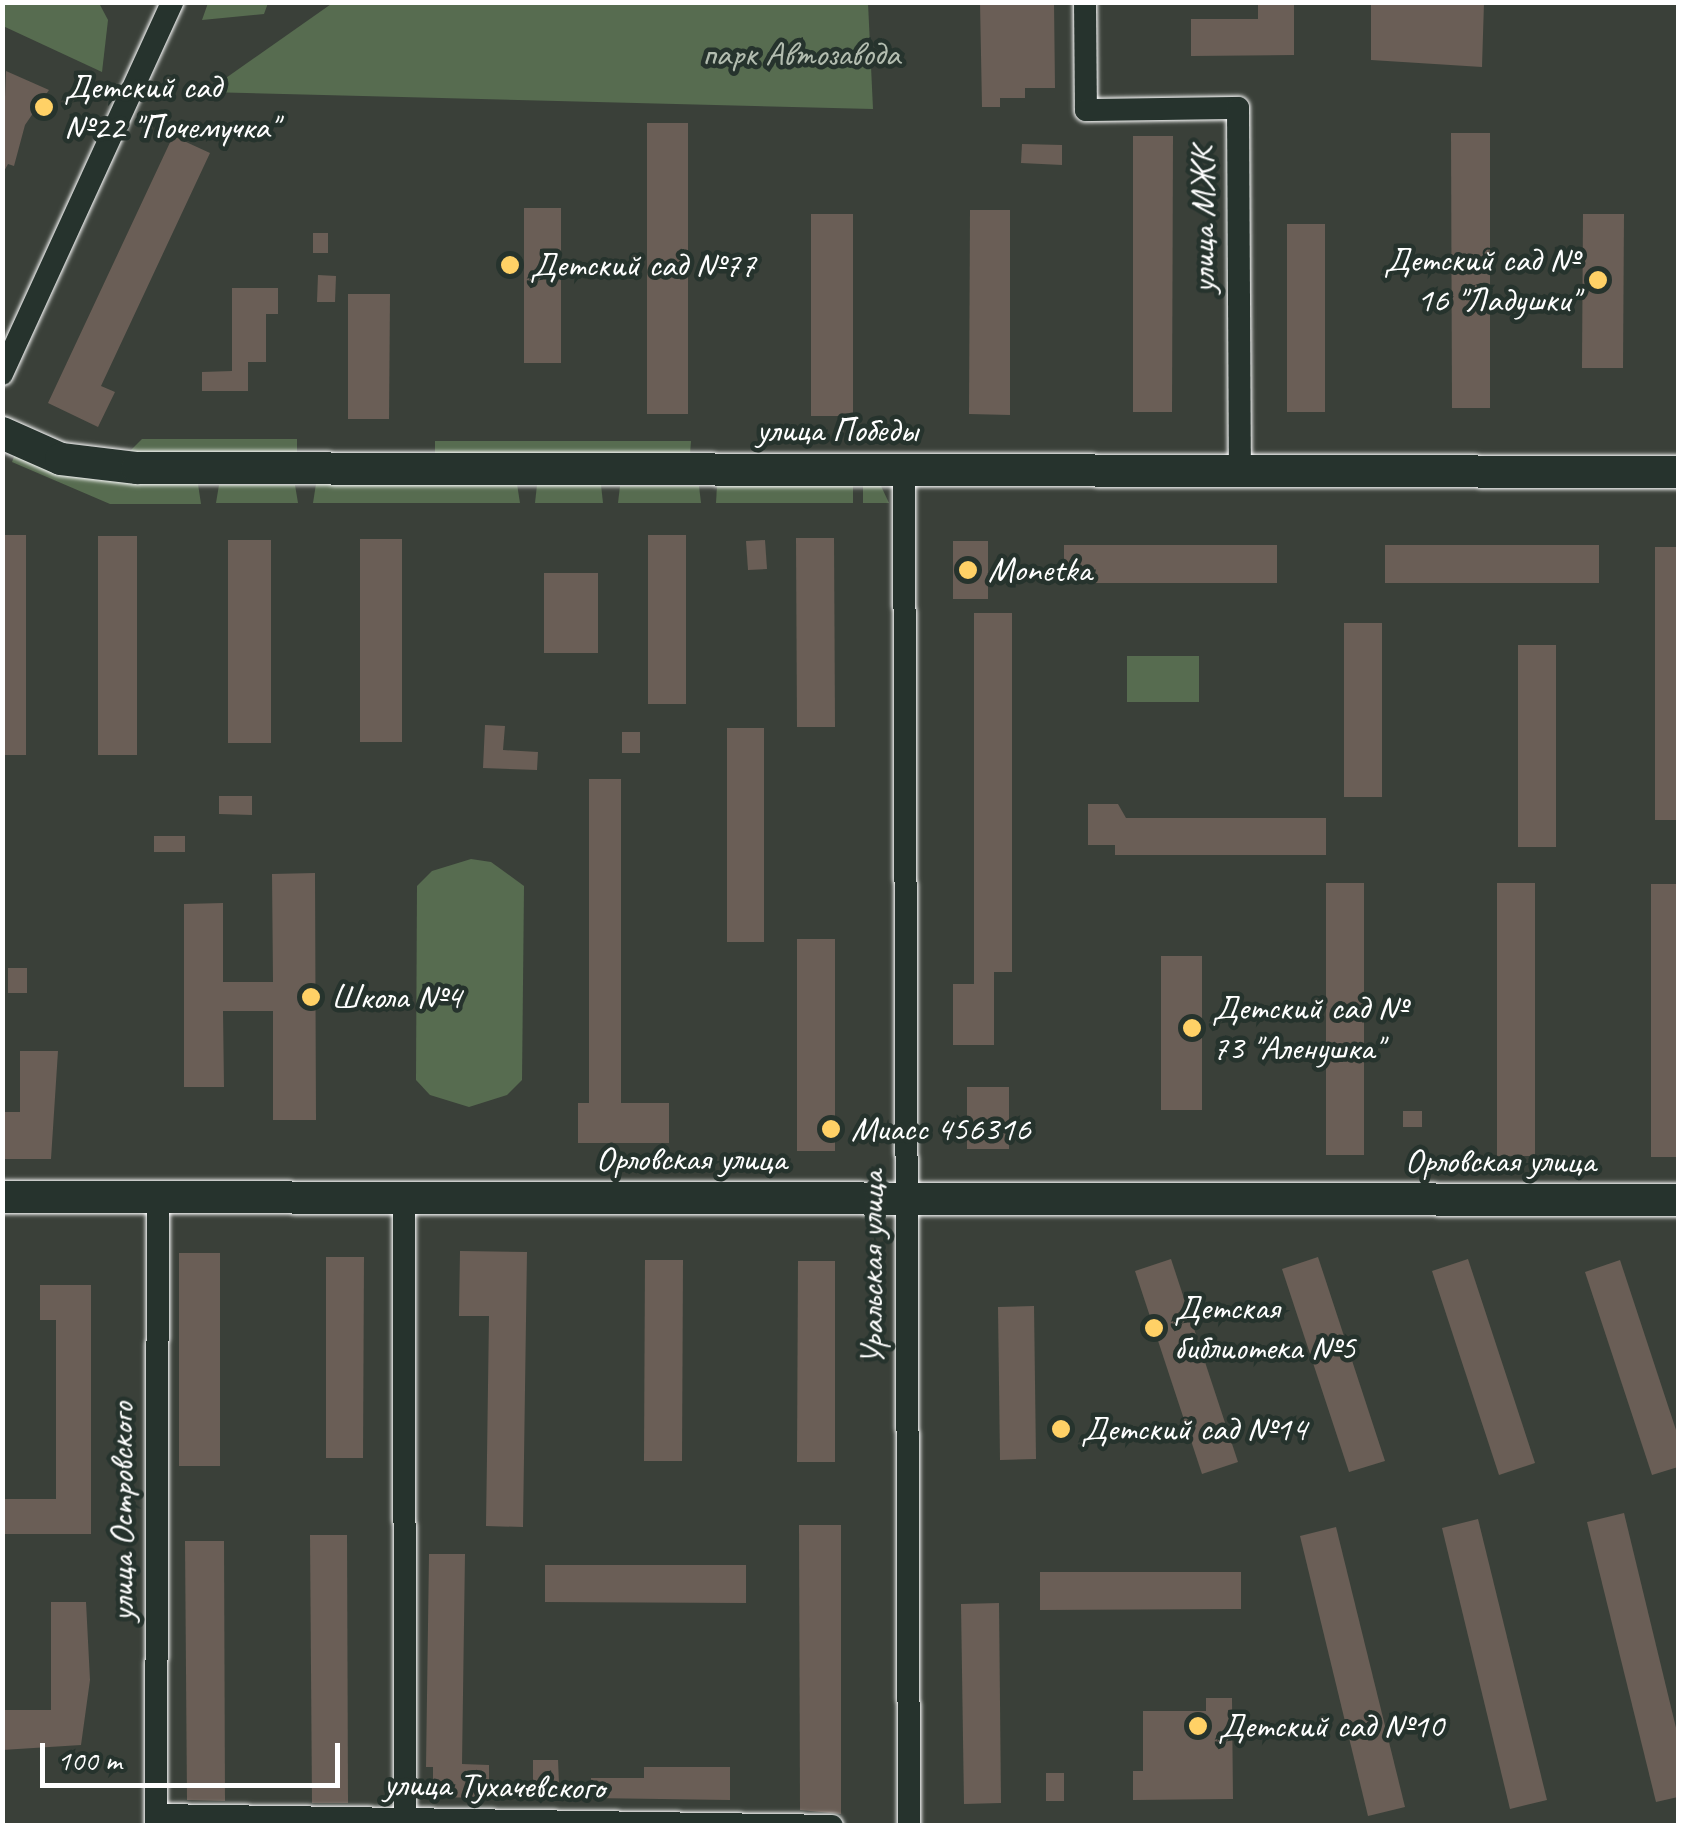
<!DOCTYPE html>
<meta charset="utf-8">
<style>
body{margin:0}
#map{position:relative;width:1681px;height:1828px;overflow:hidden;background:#3a4039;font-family:Caveat,sans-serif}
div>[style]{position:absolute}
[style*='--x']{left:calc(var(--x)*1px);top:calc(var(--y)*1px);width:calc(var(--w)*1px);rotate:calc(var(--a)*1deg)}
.green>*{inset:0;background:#576c50}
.building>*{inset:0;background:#6a5e56}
.roads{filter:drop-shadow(0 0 2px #fff) drop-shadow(0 0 2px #fff)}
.street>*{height:22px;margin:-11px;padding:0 11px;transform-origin:11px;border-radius:11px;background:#26332d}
.secondary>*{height:32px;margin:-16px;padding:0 16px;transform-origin:16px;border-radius:16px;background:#26332d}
.dots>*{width:28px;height:28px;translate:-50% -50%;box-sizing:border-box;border:5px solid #26332d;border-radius:50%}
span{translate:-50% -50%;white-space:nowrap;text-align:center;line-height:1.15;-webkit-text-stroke:9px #26332d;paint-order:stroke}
.park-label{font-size:35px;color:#b3bdb0}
.poi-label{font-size:35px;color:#fff}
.left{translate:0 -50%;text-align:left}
.right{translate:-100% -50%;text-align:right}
.street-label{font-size:35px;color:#fff}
.frame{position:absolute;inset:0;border:5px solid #fff;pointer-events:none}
.scale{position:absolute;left:40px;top:1743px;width:300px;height:45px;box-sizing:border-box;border:5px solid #fff;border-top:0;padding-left:12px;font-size:30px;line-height:35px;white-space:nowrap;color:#fff;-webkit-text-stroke:8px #26332d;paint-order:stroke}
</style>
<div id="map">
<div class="green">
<i style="clip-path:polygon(3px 2px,99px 3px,108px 20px,102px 72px,3px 26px)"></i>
<i style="clip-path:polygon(334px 2px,868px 3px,873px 109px,206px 92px)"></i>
<i style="clip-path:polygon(208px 3px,208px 2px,268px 3px,264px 14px,202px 20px)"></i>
<i style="clip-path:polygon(142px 439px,297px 439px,297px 456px,129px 452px)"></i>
<i style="clip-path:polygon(435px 441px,691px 441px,690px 454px,435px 454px)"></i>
<i style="clip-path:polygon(15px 454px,96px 480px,198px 484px,201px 504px,110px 504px,12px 462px)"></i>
<i style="clip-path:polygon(316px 484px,517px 484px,520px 503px,313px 503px)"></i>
<i style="clip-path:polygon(219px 485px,295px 485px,298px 503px,216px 503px)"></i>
<i style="clip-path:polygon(537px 485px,601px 485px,603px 503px,535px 503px)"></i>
<i style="clip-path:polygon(620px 486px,699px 486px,701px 503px,618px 503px)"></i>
<i style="clip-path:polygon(717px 486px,853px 486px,853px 503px,716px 503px)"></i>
<i style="clip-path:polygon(863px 486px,881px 486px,889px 503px,863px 503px)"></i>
<i style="clip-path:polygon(1127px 656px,1199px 656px,1199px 702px,1127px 702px)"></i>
<i style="clip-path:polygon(471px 859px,491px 862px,524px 886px,522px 1080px,507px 1095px,469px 1107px,430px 1095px,416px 1080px,417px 886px,432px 871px)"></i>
</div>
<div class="building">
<i style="clip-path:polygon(980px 2px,1054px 2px,1055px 88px,1025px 88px,1025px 98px,1000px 98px,1000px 107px,982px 107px)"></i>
<i style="clip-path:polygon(1258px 2px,1294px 2px,1294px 55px,1191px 56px,1191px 19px,1258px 19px)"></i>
<i style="clip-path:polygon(1371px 2px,1484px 2px,1482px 67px,1371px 60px)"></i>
<i style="clip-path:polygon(6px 71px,49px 90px,25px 125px,14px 166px,8px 164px,2px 175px)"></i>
<i style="clip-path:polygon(647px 123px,688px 123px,688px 414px,647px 414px)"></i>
<i style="clip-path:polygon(1451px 133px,1490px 133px,1490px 408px,1452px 408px)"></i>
<i style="clip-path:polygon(173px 136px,210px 153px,101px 386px,115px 392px,98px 427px,48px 403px)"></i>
<i style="clip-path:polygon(1133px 136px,1173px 136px,1172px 412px,1133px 412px)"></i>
<i style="clip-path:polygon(1022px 144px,1062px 145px,1062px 165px,1021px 163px)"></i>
<i style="clip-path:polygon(524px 208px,561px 208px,561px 363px,524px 363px)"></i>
<i style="clip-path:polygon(970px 210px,1010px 210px,1010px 415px,969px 414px)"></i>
<i style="clip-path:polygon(811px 214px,853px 214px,853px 416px,811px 416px)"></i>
<i style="clip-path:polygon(1583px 214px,1624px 214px,1623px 368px,1582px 368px)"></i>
<i style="clip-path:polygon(1287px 224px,1325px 224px,1325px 412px,1287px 412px)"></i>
<i style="clip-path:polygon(313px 233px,328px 233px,328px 253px,313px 253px)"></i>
<i style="clip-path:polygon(318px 275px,336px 276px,335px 302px,317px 302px)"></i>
<i style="clip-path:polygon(232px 288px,278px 288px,278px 314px,266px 314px,266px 362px,248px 362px,248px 391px,202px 391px,202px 372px,232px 371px)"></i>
<i style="clip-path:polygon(348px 294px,390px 294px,389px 419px,348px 419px)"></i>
<i style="clip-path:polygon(2px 535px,26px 535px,26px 755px,2px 755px)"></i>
<i style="clip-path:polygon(648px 535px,686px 535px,686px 704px,648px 704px)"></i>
<i style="clip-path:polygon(98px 536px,137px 536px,137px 755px,98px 755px)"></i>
<i style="clip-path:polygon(796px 538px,834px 538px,835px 727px,797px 727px)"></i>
<i style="clip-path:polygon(360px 539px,402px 539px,402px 742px,360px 742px)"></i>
<i style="clip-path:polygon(228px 540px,271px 540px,271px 743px,228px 743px)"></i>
<i style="clip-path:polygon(765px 540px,767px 569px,748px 570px,746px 541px)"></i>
<i style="clip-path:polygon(953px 541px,988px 541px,988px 599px,953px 599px)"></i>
<i style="clip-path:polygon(1064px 545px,1277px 545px,1277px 583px,1064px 583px)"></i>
<i style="clip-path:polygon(1385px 545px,1599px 545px,1599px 583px,1385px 583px)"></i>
<i style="clip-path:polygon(1655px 547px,1678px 547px,1678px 820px,1655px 820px)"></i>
<i style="clip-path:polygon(544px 573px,598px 573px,598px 653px,544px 653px)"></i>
<i style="clip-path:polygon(974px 613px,1012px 613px,1012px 972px,994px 972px,994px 1045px,953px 1045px,953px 984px,974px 984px)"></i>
<i style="clip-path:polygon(1344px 623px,1382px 623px,1382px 797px,1344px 797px)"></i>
<i style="clip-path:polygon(1518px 645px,1556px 645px,1556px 847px,1518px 847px)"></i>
<i style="clip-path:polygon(485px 725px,505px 726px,503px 750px,538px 752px,537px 770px,483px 768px)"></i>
<i style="clip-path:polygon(727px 728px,764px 728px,764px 942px,727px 942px)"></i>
<i style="clip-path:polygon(622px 732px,640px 732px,640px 753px,622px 753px)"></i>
<i style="clip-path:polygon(589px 779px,621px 779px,621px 1103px,669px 1103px,669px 1143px,578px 1143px,578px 1103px,589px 1103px)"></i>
<i style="clip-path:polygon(219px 796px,252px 796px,252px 815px,219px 814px)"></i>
<i style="clip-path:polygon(1088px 804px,1118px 804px,1126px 818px,1326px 818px,1326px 855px,1115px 855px,1115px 845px,1088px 845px)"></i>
<i style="clip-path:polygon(154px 836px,185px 836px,185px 852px,154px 852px)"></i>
<i style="clip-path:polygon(315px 873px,316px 1120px,273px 1120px,273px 1011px,223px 1011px,224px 1087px,184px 1087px,184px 904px,223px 903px,223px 982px,273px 982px,272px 874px)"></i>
<i style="clip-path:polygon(1326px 883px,1364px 883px,1364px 1155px,1326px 1155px)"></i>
<i style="clip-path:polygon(1497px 883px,1535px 883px,1535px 1156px,1497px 1156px)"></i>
<i style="clip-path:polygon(1651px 884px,1678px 884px,1678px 1157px,1651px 1157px)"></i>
<i style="clip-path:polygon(797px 939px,835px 939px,835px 1151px,797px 1151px)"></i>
<i style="clip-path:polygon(1161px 956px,1202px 956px,1202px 1110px,1161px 1110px)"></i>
<i style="clip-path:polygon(8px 968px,27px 968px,27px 993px,8px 993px)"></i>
<i style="clip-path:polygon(20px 1051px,58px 1051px,51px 1159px,2px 1159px,2px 1112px,20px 1112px)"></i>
<i style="clip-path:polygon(967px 1087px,1009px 1087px,1009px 1149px,967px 1149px)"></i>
<i style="clip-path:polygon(1403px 1111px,1422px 1111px,1422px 1127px,1403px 1127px)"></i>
<i style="clip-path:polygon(460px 1251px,527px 1252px,523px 1527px,486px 1526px,489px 1316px,459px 1316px)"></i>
<i style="clip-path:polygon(179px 1253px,220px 1253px,220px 1466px,179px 1466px)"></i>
<i style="clip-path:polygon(326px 1257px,364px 1257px,363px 1458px,326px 1458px)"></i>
<i style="clip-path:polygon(1318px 1257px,1385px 1461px,1349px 1472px,1282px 1269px)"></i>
<i style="clip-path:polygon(1171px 1259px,1238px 1462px,1202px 1474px,1135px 1271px)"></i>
<i style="clip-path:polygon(1468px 1259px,1535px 1463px,1499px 1475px,1432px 1271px)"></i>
<i style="clip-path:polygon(645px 1260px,683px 1260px,682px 1461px,644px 1461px)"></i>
<i style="clip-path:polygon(1620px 1260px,1678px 1436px,1678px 1467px,1652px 1475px,1585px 1272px)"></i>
<i style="clip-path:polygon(798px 1261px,835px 1261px,835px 1462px,797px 1462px)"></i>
<i style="clip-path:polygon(40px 1285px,91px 1285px,91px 1534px,2px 1534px,2px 1499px,56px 1499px,56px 1320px,40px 1320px)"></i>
<i style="clip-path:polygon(1034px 1306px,1036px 1459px,1000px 1460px,998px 1307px)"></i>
<i style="clip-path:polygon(1624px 1513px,1678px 1736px,1678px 1797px,1656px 1802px,1587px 1522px)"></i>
<i style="clip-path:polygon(1478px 1519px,1547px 1800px,1510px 1809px,1442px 1528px)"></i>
<i style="clip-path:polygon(799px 1525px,841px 1525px,841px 1814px,800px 1810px)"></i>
<i style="clip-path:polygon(1336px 1527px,1405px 1807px,1368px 1816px,1300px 1536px)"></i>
<i style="clip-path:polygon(310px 1535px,347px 1535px,348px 1803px,312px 1803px)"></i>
<i style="clip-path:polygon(185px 1541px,224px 1541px,225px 1801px,187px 1800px)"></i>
<i style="clip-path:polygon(429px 1554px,465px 1554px,462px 1764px,489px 1765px,489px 1798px,433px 1797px,433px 1767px,426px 1767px)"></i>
<i style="clip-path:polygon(545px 1565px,746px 1565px,746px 1603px,545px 1602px)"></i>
<i style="clip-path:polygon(1040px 1572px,1241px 1572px,1241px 1609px,1040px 1610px)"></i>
<i style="clip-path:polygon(51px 1602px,86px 1602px,90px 1680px,81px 1745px,2px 1750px,2px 1710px,51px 1710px)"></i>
<i style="clip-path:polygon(999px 1603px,1001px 1803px,964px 1804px,961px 1604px)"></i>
<i style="clip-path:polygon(1206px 1698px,1232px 1698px,1233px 1799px,1133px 1800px,1133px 1771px,1143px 1771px,1143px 1711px,1206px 1711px)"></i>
<i style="clip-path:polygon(533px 1760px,558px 1760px,559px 1784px,533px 1784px)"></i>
<i style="clip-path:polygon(644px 1767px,730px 1767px,730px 1800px,591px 1798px,591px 1778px,644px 1778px)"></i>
<i style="clip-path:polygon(1046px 1773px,1064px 1773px,1064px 1801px,1046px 1801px)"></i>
</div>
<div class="roads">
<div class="street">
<i style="--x:1085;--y:2;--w:108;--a:89.5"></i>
<i style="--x:1086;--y:110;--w:152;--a:-0.8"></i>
<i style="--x:1238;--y:108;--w:363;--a:89.7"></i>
<i style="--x:2;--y:374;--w:409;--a:-65.4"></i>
<i style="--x:904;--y:470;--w:1356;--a:89.79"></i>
<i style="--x:404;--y:1199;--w:627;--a:89.91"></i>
<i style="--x:156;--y:1815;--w:676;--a:0.93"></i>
<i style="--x:156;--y:1826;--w:628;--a:-89.82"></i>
</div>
<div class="secondary">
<i style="--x:2;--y:433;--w:64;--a:23.8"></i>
<i style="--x:61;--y:459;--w:77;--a:6.8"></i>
<i style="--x:137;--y:468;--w:1541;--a:0.15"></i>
<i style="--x:2;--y:1197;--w:1676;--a:0.1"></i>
</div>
</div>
<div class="dots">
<i style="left:44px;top:107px;background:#ffd166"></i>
<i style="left:510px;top:265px;background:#ffd166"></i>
<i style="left:1598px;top:280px;background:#ffd166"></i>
<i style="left:968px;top:570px;background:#ffd166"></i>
<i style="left:311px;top:997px;background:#ffd166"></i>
<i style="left:1192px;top:1028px;background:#ffd166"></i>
<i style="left:831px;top:1129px;background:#ffd166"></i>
<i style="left:1154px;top:1328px;background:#ffd166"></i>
<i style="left:1061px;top:1429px;background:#ffd166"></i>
<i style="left:1198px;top:1726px;background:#ffd166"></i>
</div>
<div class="park-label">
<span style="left:801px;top:54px">парк Автозавода</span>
</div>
<div class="poi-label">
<span class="left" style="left:64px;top:107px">Детский сад<br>№22 "Почемучка"</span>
<span class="right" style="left:1578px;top:280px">Детский сад №<br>16 "Ладушки"</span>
<span class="left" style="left:530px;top:265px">Детский сад №77</span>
<span class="left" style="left:988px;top:570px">Monetka</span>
<span class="left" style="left:331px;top:997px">Школа №4</span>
<span class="left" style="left:1212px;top:1028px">Детский сад №<br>73 "Аленушка"</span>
<span class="left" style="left:851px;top:1129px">Миасс 456316</span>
<span class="left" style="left:1174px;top:1328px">Детская<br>библиотека №5</span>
<span class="left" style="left:1081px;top:1429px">Детский сад №14</span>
<span class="left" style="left:1218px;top:1726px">Детский сад №10</span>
</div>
<div class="street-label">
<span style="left:1203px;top:220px;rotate:-90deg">улица МЖК</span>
<span style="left:837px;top:430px">улица Победы</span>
<span style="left:691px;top:1159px">Орловская улица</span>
<span style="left:1500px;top:1161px">Орловская улица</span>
<span style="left:872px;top:1268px;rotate:-90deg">Уральская улица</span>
<span style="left:122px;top:1512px;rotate:-90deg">улица Островского</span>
<span style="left:494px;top:1786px;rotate:1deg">улица Тухачевского</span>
</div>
<div class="frame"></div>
<div class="scale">100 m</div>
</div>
